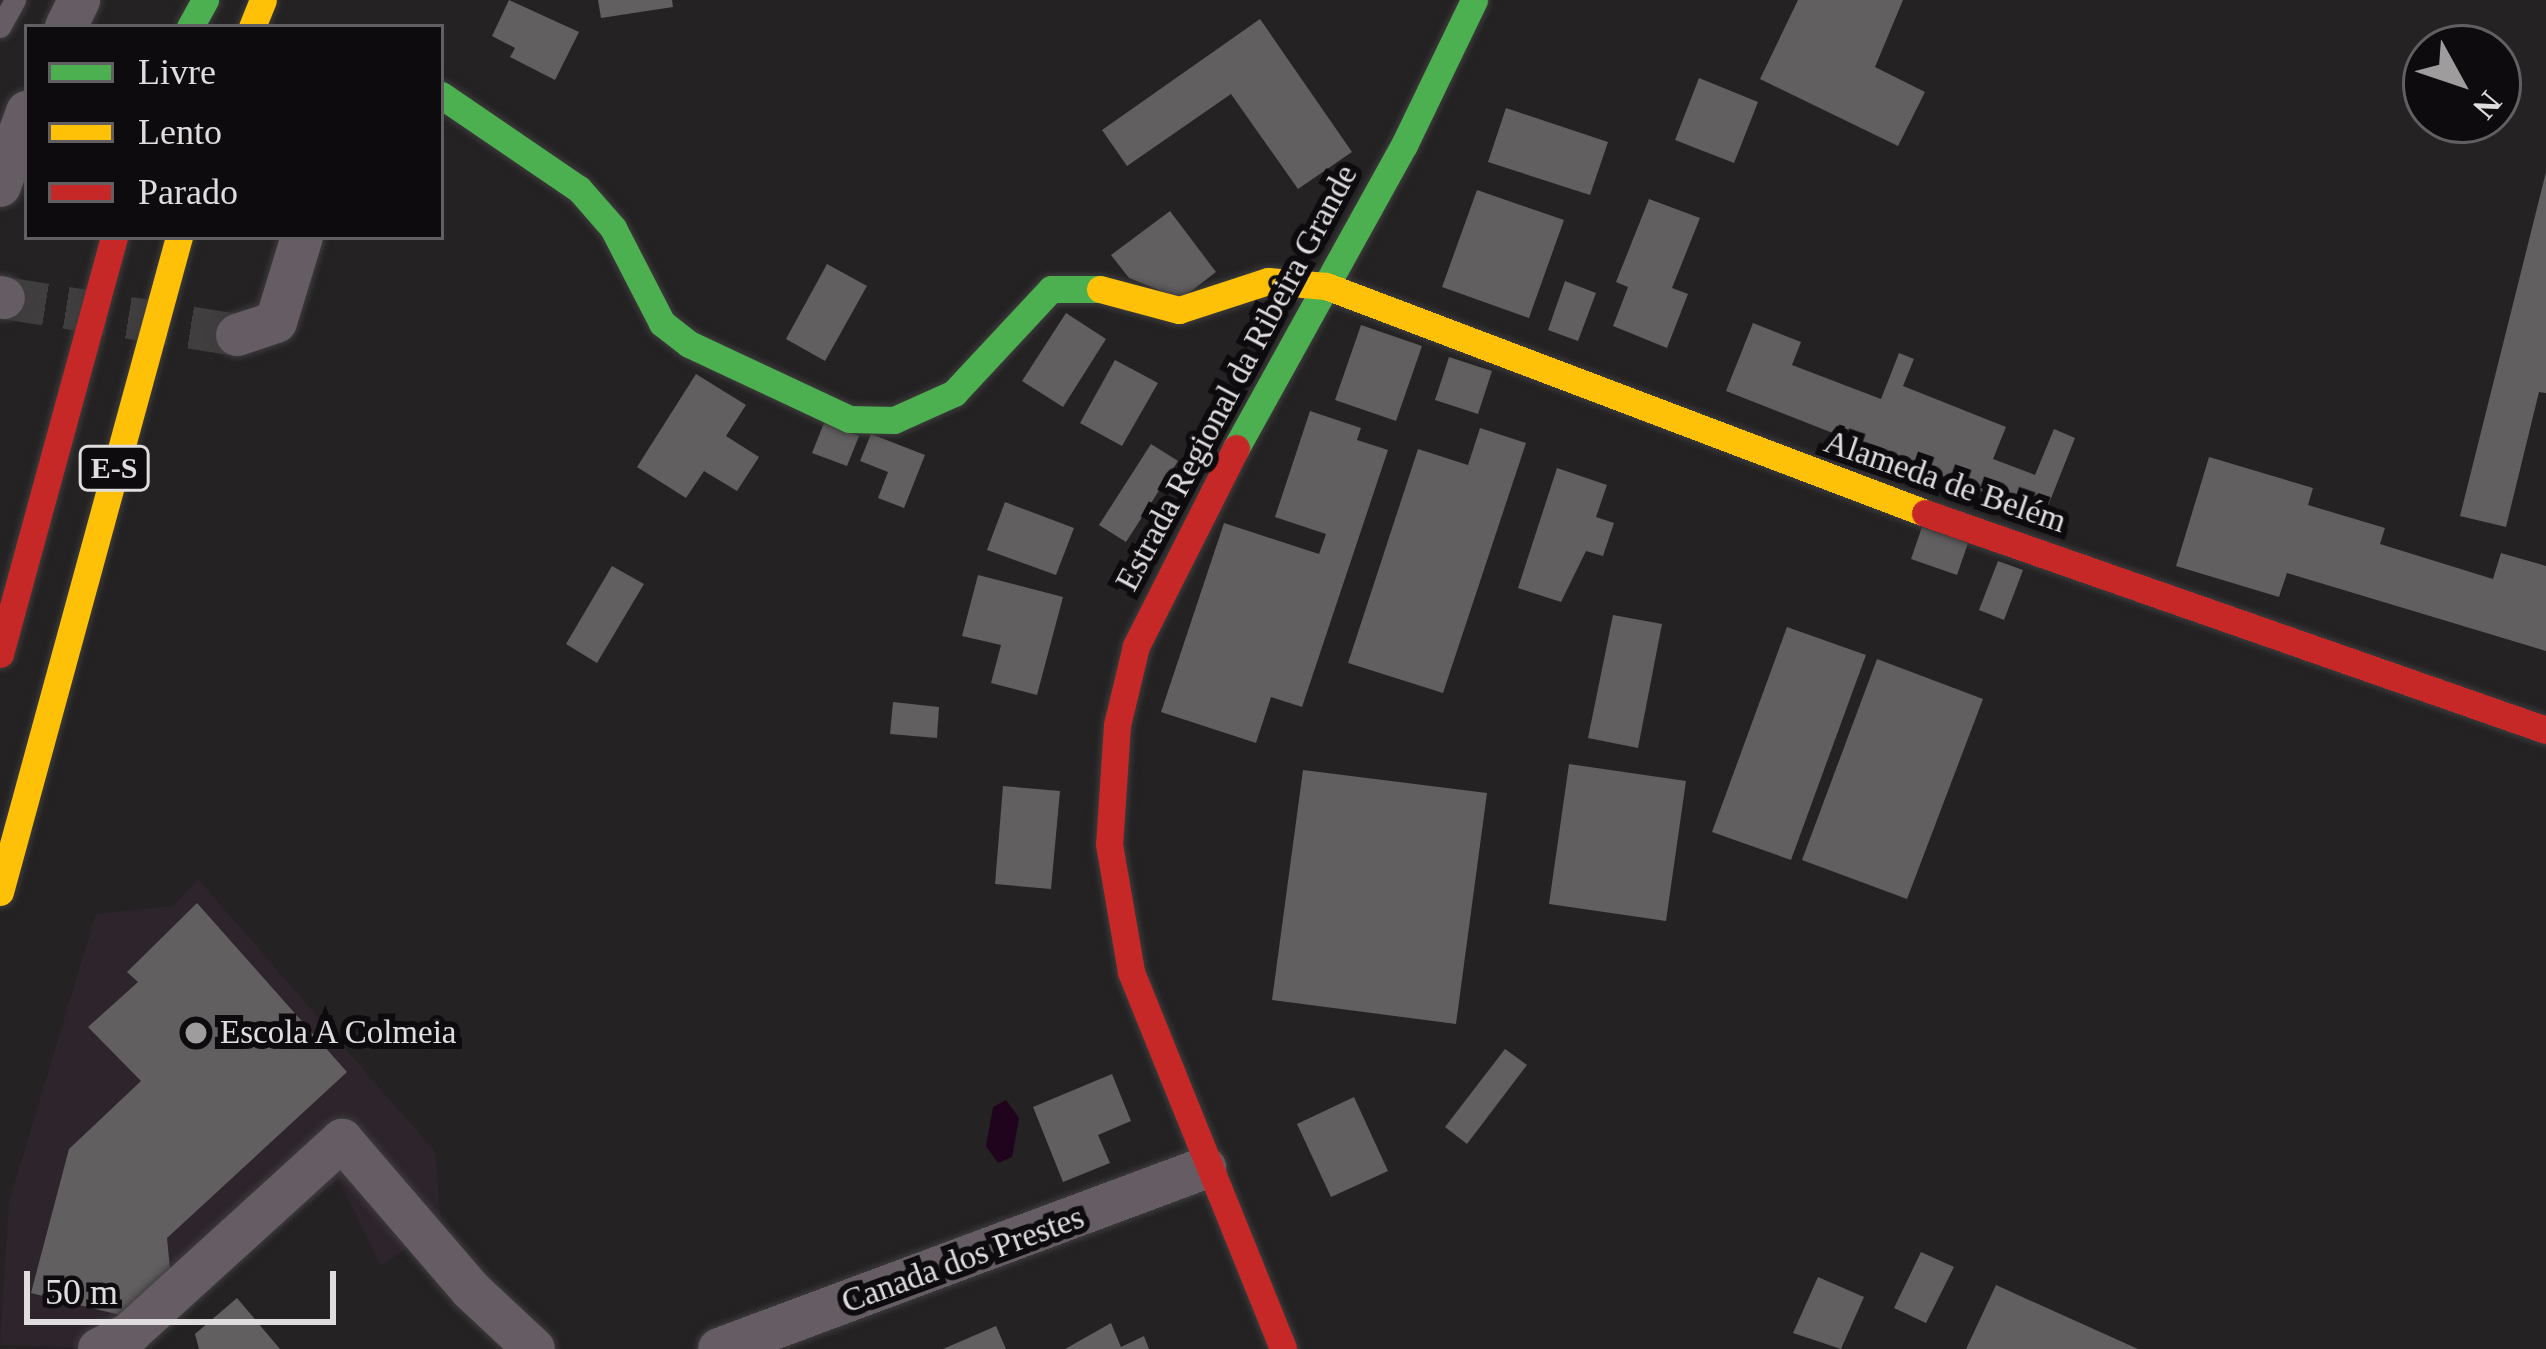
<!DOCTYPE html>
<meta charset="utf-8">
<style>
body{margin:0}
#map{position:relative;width:2546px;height:1349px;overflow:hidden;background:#242223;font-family:Georgia,serif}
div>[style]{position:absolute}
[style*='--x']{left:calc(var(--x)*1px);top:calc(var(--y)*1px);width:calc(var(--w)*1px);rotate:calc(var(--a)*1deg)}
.built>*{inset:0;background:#2e252c}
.water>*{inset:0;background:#20031c}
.building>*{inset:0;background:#615f60}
.street-tunnel>*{height:42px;margin-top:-21px;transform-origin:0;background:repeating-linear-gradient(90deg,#403e3f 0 42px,transparent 0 63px)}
.roads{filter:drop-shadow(0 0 3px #3e3c3d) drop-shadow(0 0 3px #3e3c3d)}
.lane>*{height:21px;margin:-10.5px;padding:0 10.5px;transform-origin:10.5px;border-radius:10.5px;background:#655d63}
.street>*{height:42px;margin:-21px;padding:0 21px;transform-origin:21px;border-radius:21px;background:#655d63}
.fast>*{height:27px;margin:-13.5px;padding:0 13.5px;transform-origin:13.5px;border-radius:13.5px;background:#4caf50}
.slow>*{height:27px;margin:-13.5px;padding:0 13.5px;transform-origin:13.5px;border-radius:13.5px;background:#ffc107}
.jam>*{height:27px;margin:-13.5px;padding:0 13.5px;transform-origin:13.5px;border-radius:13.5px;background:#c62828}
.dots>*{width:33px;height:33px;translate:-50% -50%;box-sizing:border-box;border:6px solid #0d0b0d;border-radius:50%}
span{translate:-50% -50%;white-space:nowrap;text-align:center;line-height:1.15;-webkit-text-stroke:12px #0d0b0d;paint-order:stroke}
.shield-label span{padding:3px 9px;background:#0d0b0d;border:3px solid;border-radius:9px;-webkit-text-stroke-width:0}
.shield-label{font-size:30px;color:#e0dddf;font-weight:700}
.street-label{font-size:33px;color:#e0dddf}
.poi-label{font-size:33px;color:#e0dddf}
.left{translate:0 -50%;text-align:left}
.legend{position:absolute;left:24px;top:24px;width:420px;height:216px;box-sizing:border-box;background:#0d0b0d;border:3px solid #615f61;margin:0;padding:15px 21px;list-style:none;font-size:36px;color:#e0dddf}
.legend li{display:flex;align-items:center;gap:24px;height:60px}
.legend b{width:60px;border:3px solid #615f61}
.north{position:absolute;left:2402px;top:24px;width:120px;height:120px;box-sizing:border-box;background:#0d0b0d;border:3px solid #615f61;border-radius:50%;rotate:130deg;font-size:33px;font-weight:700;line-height:48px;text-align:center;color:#e0dddf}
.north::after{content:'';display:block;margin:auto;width:42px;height:54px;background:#9e9c9d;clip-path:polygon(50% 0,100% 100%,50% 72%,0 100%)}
.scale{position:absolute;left:24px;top:1271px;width:312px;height:54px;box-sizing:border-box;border:6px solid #e0dddf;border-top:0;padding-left:15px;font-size:36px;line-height:42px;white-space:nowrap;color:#e0dddf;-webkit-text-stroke:9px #0d0b0d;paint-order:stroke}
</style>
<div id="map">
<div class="built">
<i style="clip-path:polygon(198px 879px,435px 1152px,441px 1224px,381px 1266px,338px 1179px,137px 1349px,0 1345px,9px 1202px,96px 914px,173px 906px)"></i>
</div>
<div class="water">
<i style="clip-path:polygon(1006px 1100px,1019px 1118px,1012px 1157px,998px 1163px,986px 1146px,993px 1107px)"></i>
</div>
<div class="building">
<i style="clip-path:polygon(509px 0,579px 32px,555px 80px,510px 57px,515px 48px,492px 36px)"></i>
<i style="clip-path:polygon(598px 0,672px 0,673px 7px,601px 18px)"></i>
<i style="clip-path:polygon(1798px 0,1903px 0,1875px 67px,1925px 92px,1898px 146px,1760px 79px)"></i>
<i style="clip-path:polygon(1260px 19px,1352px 152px,1298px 189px,1231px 94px,1127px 166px,1102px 130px)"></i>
<i style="clip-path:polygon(1699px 78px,1758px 102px,1734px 163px,1675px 140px)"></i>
<i style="clip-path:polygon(1506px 108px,1608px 142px,1590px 195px,1488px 162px)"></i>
<i style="clip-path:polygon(2546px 172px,2546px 393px,2539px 392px,2506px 527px,2460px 516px)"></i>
<i style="clip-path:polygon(1477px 190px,1564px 220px,1529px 318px,1442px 287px)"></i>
<i style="clip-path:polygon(1649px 199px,1700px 218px,1672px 288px,1688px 294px,1667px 348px,1613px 326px,1628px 287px,1616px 282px)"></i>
<i style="clip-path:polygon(1170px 211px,1216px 272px,1181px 299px,1129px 278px,1111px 255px)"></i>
<i style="clip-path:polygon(827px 264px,867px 286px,825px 361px,786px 339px)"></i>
<i style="clip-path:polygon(1565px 281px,1596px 293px,1578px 341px,1548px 330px)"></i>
<i style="clip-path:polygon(1066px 313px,1106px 339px,1063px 407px,1022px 381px)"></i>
<i style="clip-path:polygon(1753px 323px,1801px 342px,1792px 365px,1881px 399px,1899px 353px,1914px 359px,1903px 386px,2006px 427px,1993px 459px,2035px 475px,2054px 429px,2075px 438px,2044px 516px,1726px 391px)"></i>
<i style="clip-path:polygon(1361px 325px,1422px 346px,1396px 421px,1335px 400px)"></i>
<i style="clip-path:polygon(1449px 357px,1492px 371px,1478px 414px,1435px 400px)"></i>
<i style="clip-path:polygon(1115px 360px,1158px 383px,1122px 446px,1080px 423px)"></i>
<i style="clip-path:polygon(696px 374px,746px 405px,726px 436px,759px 457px,737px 491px,704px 471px,686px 498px,637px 467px)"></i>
<i style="clip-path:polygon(1310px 411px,1361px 428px,1357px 440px,1388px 450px,1302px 707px,1271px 697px,1256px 743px,1161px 712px,1224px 523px,1319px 554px,1326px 534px,1275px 517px)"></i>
<i style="clip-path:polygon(824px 423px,859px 436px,847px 466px,812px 453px)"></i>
<i style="clip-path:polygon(1480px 428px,1526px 443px,1443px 693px,1348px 663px,1418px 449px,1468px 465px)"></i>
<i style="clip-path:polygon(871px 434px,925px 455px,904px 508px,878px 498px,888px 472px,860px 461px)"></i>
<i style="clip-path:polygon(1151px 444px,1178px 461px,1126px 542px,1099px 525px)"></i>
<i style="clip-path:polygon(2209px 457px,2313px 488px,2308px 505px,2385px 528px,2380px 544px,2493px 579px,2501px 553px,2546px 566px,2546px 651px,2287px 573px,2279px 597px,2176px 566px)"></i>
<i style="clip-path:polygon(1557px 468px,1607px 485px,1596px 517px,1614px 523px,1603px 556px,1586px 551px,1561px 602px,1518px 588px)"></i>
<i style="clip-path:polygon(1005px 502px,1074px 528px,1056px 575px,987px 550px)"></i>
<i style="clip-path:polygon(1922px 527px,1968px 543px,1957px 575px,1911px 559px)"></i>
<i style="clip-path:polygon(1998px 561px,2023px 570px,2004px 620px,1979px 610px)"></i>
<i style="clip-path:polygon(612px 566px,644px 584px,597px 663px,566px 644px)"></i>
<i style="clip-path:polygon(978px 575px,1063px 597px,1037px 695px,991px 683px,1001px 645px,962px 636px)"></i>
<i style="clip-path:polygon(1613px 615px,1662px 624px,1638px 748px,1588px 738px)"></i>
<i style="clip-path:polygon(1787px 627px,1866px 655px,1791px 860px,1712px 832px)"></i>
<i style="clip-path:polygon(1877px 659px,1983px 699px,1907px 899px,1802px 860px)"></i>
<i style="clip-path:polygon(893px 702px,939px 707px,937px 738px,890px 734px)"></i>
<i style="clip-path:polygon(1569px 764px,1686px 781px,1666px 921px,1549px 904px)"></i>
<i style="clip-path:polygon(1303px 770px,1487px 793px,1456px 1024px,1272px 1000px)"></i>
<i style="clip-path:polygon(1003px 786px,1060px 791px,1051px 889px,995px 884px)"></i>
<i style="clip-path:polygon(197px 903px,347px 1072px,167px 1238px,170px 1269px,124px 1316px,31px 1293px,69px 1149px,141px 1081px,88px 1027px,138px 982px,127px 972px)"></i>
<i style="clip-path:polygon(1505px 1049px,1527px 1065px,1467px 1144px,1445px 1127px)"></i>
<i style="clip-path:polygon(1112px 1074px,1131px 1121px,1098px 1135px,1110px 1163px,1063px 1182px,1033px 1107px)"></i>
<i style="clip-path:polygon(1354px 1097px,1388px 1171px,1331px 1197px,1297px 1124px)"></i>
<i style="clip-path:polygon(1921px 1252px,1954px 1267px,1926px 1323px,1894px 1308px)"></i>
<i style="clip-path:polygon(1818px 1277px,1864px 1297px,1841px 1349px,1793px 1333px)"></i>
<i style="clip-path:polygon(1996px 1285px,2138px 1349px,1966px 1349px)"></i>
<i style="clip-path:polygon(237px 1298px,280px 1349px,199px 1349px,195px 1334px)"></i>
<i style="clip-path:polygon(1111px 1323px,1121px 1347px,1144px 1336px,1149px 1349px,1065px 1349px)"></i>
<i style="clip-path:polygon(996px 1326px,1006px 1349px,943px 1349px)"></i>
</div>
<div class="street-tunnel">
<i style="--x:4;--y:298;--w:236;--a:9"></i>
</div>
<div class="roads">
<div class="lane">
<i style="--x:0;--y:27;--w:31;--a:-61"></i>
</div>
<div class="street">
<i style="--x:66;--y:27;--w:30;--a:-64"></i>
<i style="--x:0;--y:186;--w:79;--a:-70"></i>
<i style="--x:0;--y:297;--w:4;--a:14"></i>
<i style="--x:237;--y:335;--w:41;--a:-18.4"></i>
<i style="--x:276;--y:322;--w:89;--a:-73"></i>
<i style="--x:99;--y:1349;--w:35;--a:-27"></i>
<i style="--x:130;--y:1333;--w:287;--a:-42.3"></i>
<i style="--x:342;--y:1140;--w:198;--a:49.3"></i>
<i style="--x:471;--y:1290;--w:86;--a:43.1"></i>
<i style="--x:719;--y:1349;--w:519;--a:-20.43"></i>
</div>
<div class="fast">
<i style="--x:190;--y:27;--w:31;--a:-61"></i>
<i style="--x:441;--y:95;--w:167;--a:34.3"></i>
<i style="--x:579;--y:189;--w:52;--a:48.9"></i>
<i style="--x:613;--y:228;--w:107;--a:62.7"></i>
<i style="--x:662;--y:323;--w:34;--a:38"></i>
<i style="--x:689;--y:344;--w:177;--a:25.1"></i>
<i style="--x:849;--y:419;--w:45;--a:1.3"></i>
<i style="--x:894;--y:420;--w:66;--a:-24.2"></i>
<i style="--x:954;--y:393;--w:142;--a:-47"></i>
<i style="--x:1051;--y:289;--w:49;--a:0"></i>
<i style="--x:1236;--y:448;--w:346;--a:-61"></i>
<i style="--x:1404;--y:145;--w:161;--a:-64.2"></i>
</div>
<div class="slow">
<i style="--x:252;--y:27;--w:29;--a:-68"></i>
<i style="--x:1100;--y:289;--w:82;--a:14.9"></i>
<i style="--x:1179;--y:310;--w:94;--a:-18"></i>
<i style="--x:1268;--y:281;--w:58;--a:4.9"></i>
<i style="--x:1326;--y:286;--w:641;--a:20.75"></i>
<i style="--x:0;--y:892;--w:679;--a:-74.72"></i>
</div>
<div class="jam">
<i style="--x:1236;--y:448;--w:222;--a:116.8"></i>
<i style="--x:1136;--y:646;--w:81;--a:103.5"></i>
<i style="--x:1117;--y:725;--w:119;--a:93.8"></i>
<i style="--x:1109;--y:844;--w:130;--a:80.2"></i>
<i style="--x:1131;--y:972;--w:406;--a:68"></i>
<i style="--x:1925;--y:513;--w:658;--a:19.26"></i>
<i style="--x:0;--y:654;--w:432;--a:-74.7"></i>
</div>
</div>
<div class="dots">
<i style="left:196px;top:1033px;background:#9e9c9d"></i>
</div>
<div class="shield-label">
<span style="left:114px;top:468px">E-S</span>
</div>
<div class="street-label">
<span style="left:1237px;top:378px;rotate:-62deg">Estrada Regional da Ribeira Grande</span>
<span style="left:1945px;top:482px;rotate:19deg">Alameda de Belém</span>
<span style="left:963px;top:1260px;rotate:-20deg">Canada dos Prestes</span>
</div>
<div class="poi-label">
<span class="left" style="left:220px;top:1033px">Escola A Colmeia</span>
</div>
<ul class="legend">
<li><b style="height:15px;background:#4caf50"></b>Livre</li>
<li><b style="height:15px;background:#ffc107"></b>Lento</li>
<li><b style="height:15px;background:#c62828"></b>Parado</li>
</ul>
<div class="north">N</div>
<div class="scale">50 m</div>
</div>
